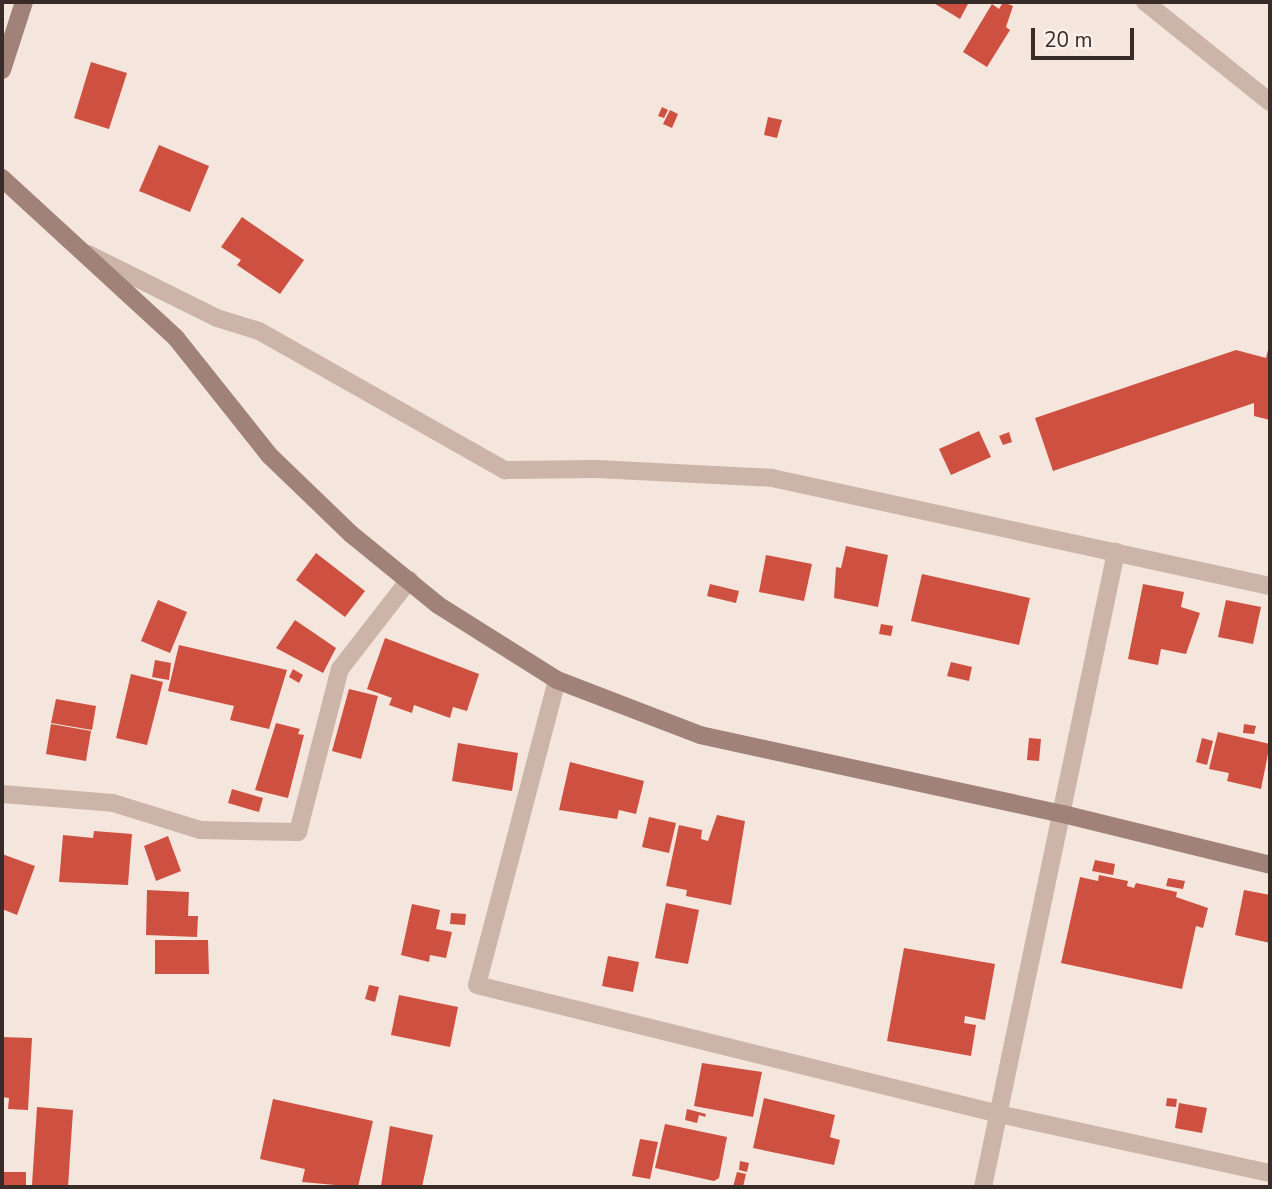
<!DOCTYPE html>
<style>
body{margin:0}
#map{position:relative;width:1272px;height:1189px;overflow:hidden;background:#f4e6dd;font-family:"Nunito Sans",sans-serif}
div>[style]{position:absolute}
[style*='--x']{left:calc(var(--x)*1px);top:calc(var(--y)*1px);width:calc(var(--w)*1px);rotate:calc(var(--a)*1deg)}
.building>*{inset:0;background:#cd5041}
.street>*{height:18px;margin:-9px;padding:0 9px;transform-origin:9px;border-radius:9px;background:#cdb4a8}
.secondary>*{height:18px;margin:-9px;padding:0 9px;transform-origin:9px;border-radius:9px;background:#a18279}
span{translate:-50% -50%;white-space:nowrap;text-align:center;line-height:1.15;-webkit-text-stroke:6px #fbf1ea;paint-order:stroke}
.frame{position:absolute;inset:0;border:4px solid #392b28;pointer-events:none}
.scale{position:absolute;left:1031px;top:28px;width:103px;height:32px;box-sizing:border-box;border:4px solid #392b28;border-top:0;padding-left:9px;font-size:21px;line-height:24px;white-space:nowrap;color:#392b28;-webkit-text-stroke:5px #fbf1ea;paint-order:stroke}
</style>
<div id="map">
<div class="building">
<i style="clip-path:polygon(932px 2px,964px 2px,968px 4px,960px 19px)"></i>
<i style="clip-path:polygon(1003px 2px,1013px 6px,1006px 27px,1010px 30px,987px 67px,963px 52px,992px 4px,999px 9px)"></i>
<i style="clip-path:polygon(91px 62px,127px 73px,109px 129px,74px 118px)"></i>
<i style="clip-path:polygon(662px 107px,668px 110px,664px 118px,658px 116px)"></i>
<i style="clip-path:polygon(670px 110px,678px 114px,672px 128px,663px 124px)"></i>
<i style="clip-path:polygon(768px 117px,782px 120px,777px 138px,764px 135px)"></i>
<i style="clip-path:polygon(159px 145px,209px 166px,190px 212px,139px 191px)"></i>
<i style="clip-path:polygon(242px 217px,304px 260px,280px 294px,237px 265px,241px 260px,221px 247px)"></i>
<i style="clip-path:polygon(1270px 342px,1270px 420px,1254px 416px,1254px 403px,1053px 471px,1035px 418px,1236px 350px,1266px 358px)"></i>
<i style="clip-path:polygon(979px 431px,991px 457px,951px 475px,939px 449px)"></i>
<i style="clip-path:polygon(1009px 432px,1012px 442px,1003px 445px,999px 436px)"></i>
<i style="clip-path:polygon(846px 546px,888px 555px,878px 607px,834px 598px,836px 567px,841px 568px)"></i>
<i style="clip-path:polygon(316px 553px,365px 591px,345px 617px,296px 580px)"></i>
<i style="clip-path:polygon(766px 555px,812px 564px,804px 601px,759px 592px)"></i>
<i style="clip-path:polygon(922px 574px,1030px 598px,1019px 645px,911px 621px)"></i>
<i style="clip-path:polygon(710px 584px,739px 591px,736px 603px,707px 596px)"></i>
<i style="clip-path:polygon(1143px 584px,1184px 592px,1181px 607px,1200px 613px,1186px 654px,1161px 649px,1158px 665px,1128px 659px)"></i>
<i style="clip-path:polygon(158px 600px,187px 612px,170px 653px,141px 641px)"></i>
<i style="clip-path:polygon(1226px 600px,1261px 607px,1253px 644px,1218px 637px)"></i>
<i style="clip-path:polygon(295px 620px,336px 648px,323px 673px,276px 648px)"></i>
<i style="clip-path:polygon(881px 624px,893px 626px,891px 636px,879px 634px)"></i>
<i style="clip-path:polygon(385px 638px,479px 674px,467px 711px,453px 707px,450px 718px,414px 705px,412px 713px,389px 705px,392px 698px,367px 689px)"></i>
<i style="clip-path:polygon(179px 645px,287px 670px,269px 729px,230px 720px,234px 706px,168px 691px)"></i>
<i style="clip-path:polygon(155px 660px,171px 663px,169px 680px,152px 677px)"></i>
<i style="clip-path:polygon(951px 662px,972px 667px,969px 681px,947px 676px)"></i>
<i style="clip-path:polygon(293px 669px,303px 675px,299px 683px,289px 677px)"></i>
<i style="clip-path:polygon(131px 674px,163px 682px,147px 745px,116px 738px)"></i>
<i style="clip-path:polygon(349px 689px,378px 696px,361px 759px,332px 751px)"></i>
<i style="clip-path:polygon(56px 699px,96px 706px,92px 730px,51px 723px)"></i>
<i style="clip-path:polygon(276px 723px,300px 729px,298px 734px,304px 735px,288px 798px,255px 790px)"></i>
<i style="clip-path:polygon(51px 724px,91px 731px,86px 761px,46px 754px)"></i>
<i style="clip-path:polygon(1244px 724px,1256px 726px,1254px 734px,1243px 733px)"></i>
<i style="clip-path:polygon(1218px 732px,1270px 744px,1261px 789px,1227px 781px,1229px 773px,1209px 769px)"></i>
<i style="clip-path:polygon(1029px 738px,1041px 739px,1039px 761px,1027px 760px)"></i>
<i style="clip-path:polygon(1202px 738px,1213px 741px,1207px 765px,1196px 762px)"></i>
<i style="clip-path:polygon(458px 743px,518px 753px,512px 791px,452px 781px)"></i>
<i style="clip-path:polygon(570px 762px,644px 781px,636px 814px,619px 810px,617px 819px,559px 810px)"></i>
<i style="clip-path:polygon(232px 789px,263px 798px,259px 812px,228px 803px)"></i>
<i style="clip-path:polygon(717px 815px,745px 821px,731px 905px,686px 896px,687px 890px,666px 886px,679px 825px,702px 830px,701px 839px,708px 841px)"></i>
<i style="clip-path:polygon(649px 817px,676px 823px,669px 853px,642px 847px)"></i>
<i style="clip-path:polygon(94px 831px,132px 834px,128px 885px,59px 882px,63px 835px,93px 838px)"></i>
<i style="clip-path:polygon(168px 836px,181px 871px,156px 881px,144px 846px)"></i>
<i style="clip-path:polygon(2px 854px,35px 866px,17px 915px,2px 909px)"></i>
<i style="clip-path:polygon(1095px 860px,1115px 864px,1113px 875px,1092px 871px)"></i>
<i style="clip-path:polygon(1099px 875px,1128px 881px,1127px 886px,1134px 888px,1136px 883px,1177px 892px,1176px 897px,1208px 908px,1203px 928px,1196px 926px,1182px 989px,1061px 963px,1080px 877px,1098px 881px)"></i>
<i style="clip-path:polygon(1168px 878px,1185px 881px,1183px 889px,1166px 886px)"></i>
<i style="clip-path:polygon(147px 890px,189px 892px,188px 916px,198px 916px,197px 937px,146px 935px)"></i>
<i style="clip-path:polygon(1244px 890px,1270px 895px,1270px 943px,1235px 935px)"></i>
<i style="clip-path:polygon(666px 903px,699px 910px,688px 964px,655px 958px)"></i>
<i style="clip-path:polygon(412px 904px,440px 910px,436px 929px,452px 932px,446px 958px,430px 955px,429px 962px,401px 955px)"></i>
<i style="clip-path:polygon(451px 913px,466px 914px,465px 925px,450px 924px)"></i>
<i style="clip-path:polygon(155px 940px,208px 940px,209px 974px,155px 974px)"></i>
<i style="clip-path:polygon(904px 948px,995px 964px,985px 1020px,965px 1016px,964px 1023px,976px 1025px,971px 1056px,887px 1041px)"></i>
<i style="clip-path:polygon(608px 956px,639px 962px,633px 992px,602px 986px)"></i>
<i style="clip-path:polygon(369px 985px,379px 987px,375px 1002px,365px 999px)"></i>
<i style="clip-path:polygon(399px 995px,458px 1007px,450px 1047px,391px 1035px)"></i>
<i style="clip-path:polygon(2px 1037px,32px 1038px,28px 1110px,8px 1109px,9px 1098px,2px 1097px)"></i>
<i style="clip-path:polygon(702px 1063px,762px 1072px,753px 1117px,694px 1106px)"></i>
<i style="clip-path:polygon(764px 1098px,835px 1115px,830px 1137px,840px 1140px,834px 1165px,753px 1148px)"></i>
<i style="clip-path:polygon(1167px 1098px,1177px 1099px,1176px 1107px,1166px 1106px)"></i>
<i style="clip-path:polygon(273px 1099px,373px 1121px,358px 1187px,302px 1182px,305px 1169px,260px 1159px)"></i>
<i style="clip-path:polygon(1179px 1103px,1207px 1108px,1202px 1133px,1175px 1128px)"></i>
<i style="clip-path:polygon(37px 1107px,73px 1110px,68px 1187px,32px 1185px)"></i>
<i style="clip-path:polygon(687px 1109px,706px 1114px,705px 1117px,699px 1115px,697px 1123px,685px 1120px)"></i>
<i style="clip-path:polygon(665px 1124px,727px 1137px,719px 1178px,714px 1181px,655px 1168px)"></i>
<i style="clip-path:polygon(390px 1126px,433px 1135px,422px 1187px,381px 1186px)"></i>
<i style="clip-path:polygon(640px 1139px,658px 1142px,650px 1179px,632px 1176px)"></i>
<i style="clip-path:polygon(740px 1161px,749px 1163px,747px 1172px,739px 1170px)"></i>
<i style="clip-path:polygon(2px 1172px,26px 1172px,26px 1187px,2px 1187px)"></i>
<i style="clip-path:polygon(737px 1172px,746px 1174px,743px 1187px,733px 1187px)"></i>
</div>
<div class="street">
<i style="--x:1145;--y:2;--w:160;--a:38.7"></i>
<i style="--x:88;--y:254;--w:144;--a:26.4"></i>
<i style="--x:217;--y:318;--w:44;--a:17.2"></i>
<i style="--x:259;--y:331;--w:283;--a:29.5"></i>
<i style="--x:505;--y:470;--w:92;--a:-0.6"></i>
<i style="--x:597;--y:469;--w:175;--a:2.9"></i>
<i style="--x:772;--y:478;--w:510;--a:12.24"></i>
<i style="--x:557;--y:680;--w:315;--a:104.7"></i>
<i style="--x:477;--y:985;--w:538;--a:13.88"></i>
<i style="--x:999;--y:1114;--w:277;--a:12.3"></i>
<i style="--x:2;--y:794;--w:111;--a:4.6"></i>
<i style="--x:113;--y:803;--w:91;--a:17.2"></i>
<i style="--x:200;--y:830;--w:98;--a:1.2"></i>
<i style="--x:298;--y:832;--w:168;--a:-75.6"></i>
<i style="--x:340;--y:669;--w:113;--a:-52.2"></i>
<i style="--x:983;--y:1187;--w:649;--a:-78.17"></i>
</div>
<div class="secondary">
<i style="--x:2;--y:70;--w:71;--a:-72.1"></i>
<i style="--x:2;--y:178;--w:236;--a:42.6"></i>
<i style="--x:176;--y:338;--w:151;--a:51.5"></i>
<i style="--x:270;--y:456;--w:112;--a:43.9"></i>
<i style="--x:351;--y:534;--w:112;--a:39.2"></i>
<i style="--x:438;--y:605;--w:141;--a:32.2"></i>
<i style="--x:557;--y:680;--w:153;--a:21"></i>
<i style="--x:700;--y:735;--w:371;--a:12.3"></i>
<i style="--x:1063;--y:814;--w:213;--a:13.8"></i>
</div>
<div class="frame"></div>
<div class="scale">20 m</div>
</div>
